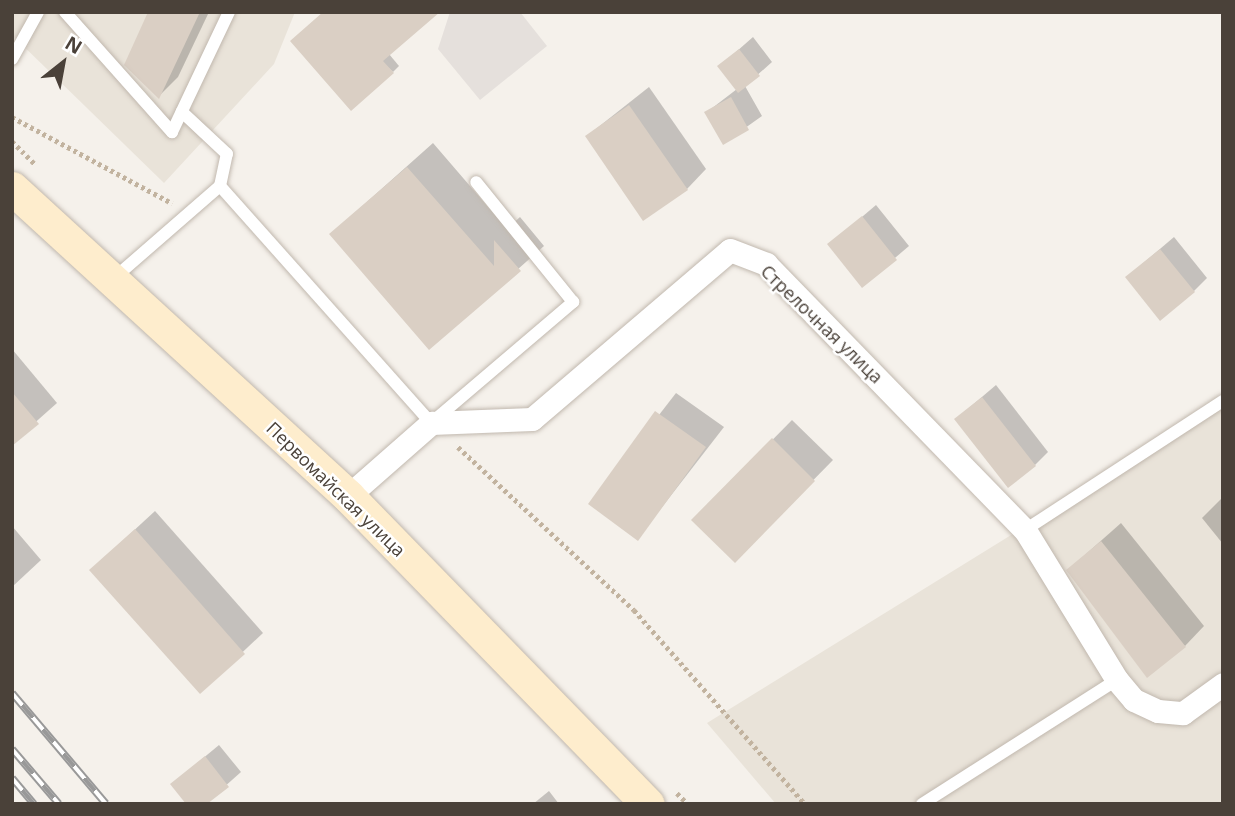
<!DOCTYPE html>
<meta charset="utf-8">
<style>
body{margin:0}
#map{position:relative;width:1235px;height:816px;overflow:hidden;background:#f5f1eb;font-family:"Open Sans",sans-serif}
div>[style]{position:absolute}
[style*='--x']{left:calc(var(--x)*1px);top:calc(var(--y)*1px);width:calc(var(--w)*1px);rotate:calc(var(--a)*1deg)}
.residential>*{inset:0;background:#e9e3d9}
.industrial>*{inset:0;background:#e5e0dc}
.shadow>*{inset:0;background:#0003}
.building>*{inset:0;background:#dacfc4}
.path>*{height:4.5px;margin-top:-2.25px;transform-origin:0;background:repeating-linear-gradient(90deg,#c2b39f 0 3.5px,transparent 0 7px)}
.roads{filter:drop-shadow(0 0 2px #c1b8ae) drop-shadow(0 0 2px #c1b8ae)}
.service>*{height:12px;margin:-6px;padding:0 6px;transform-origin:6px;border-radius:6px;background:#fff}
.minor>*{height:23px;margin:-11.5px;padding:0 11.5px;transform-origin:11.5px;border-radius:11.5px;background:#fff}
.secondary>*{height:33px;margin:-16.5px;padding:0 16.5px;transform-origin:16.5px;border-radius:16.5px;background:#feedcd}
.rail>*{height:8px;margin-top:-4px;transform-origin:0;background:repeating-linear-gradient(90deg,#fff 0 16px,#999 0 32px);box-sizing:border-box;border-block:2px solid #999}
span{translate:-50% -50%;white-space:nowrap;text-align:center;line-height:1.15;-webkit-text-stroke:5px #fff;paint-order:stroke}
.street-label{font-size:18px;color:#4a4139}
.frame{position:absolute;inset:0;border:14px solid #4a4139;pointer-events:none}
.north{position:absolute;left:28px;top:28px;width:70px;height:70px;-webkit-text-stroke:5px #fff;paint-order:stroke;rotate:31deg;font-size:19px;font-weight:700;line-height:28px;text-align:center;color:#4a4139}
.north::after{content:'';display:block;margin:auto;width:24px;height:32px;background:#4a4139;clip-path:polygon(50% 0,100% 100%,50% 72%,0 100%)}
</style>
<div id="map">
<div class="residential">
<i style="clip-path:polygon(12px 12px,295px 12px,274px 64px,164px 183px,12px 35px)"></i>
<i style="clip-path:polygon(1223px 404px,1223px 804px,776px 804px,707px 723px)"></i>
</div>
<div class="industrial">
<i style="clip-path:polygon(450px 12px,520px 12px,547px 46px,480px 100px,438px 49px)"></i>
</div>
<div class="shadow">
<i style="clip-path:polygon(150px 12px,209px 12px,178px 77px,159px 96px)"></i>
<i style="clip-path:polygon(325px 12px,389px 54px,399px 66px,393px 72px)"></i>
<i style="clip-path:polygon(753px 37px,772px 62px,745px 86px,762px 116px,724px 143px,707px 112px,737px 89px,720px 66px)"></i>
<i style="clip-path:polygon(649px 87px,706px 169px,687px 189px,587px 136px)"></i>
<i style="clip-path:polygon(433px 143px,507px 229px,520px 217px,544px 246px,429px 348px,331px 234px)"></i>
<i style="clip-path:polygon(876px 205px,909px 246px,862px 286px,829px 245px)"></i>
<i style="clip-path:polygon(1174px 237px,1207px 278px,1194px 291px,1127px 277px)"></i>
<i style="clip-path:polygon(12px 349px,57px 403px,12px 443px)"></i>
<i style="clip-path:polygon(996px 385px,1048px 452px,1035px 465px,956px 419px)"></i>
<i style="clip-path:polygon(676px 393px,724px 427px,638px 538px,590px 504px)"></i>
<i style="clip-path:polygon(792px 420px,833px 460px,735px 560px,694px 520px)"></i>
<i style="clip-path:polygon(1223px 497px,1223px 544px,1202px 518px)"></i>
<i style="clip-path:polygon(155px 511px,263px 633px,200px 692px,91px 570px)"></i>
<i style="clip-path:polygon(1121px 523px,1204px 626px,1185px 646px,1068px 570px)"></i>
<i style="clip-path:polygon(12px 526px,41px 560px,12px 587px)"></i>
<i style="clip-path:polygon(219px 745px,241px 772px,205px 804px,172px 784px)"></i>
<i style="clip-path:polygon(549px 791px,559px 804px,533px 804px)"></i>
</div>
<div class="building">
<i style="clip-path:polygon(148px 12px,200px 12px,159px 99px,124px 65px)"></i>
<i style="clip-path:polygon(323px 12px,440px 12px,383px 61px,394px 73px,351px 111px,290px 41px)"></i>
<i style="clip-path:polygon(739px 49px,760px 76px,738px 93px,717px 66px)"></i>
<i style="clip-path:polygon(731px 97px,749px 130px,723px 145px,704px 112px)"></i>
<i style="clip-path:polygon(629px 105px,688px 190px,643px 221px,585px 136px)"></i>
<i style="clip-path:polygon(407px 167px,494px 266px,494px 240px,521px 271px,429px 350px,329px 234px)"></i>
<i style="clip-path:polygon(862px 216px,897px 260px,862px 288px,827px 244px)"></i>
<i style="clip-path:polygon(1160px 249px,1195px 292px,1160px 321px,1125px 277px)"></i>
<i style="clip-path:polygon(12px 392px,39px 424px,12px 446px)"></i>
<i style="clip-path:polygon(982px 397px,1036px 466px,1008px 488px,954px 419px)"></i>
<i style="clip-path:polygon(655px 411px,706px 447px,638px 541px,588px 504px)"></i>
<i style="clip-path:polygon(772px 438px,815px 481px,735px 563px,691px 520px)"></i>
<i style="clip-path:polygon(135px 529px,245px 654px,200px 694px,89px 570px)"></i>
<i style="clip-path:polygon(1101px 541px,1186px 647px,1147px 678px,1066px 570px)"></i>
<i style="clip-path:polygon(205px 756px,229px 787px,207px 804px,186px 804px,170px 784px)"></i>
</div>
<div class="path">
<i style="--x:12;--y:117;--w:182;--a:28.3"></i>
<i style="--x:12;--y:141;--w:34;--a:45"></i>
<i style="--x:458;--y:447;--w:240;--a:42.8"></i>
<i style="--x:634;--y:610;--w:259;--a:48.6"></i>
<i style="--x:677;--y:793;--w:16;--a:45"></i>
</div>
<div class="roads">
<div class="service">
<i style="--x:65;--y:12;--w:161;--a:48.3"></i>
<i style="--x:172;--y:132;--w:133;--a:-64.6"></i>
<i style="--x:12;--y:59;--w:54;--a:-61"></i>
<i style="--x:220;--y:186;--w:317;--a:48.3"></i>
<i style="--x:431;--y:423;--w:187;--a:-40.4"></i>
<i style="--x:573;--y:302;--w:154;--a:-128.9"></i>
<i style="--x:113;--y:279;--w:142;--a:-41"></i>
<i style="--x:220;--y:186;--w:33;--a:-78"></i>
<i style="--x:227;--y:154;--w:62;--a:-137"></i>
<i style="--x:1025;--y:530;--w:236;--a:-33.1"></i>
<i style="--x:922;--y:804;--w:231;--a:-32.5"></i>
</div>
<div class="minor">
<i style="--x:348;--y:496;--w:111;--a:-41.3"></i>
<i style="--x:431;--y:423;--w:101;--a:-2.3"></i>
<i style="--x:532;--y:419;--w:260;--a:-40.5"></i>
<i style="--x:730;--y:250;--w:39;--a:21"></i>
<i style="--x:766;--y:264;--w:371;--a:45.8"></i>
<i style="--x:1025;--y:530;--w:176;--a:58.5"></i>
<i style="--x:1117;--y:680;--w:26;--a:50"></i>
<i style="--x:1134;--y:700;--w:26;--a:25"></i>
<i style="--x:1158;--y:711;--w:25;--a:5"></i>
<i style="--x:1183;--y:713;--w:49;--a:-35.9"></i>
</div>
<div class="secondary">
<i style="--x:12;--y:188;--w:456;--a:42.5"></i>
<i style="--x:348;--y:496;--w:430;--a:45.8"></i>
</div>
</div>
<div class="rail">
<i style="--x:12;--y:693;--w:145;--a:49.7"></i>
<i style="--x:12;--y:749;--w:72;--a:49.5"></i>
<i style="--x:12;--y:778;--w:34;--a:50"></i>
</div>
<div class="street-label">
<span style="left:822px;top:324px;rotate:44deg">Стрелочная улица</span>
<span style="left:336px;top:489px;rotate:44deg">Первомайская улица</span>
</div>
<div class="frame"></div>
<div class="north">N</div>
</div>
